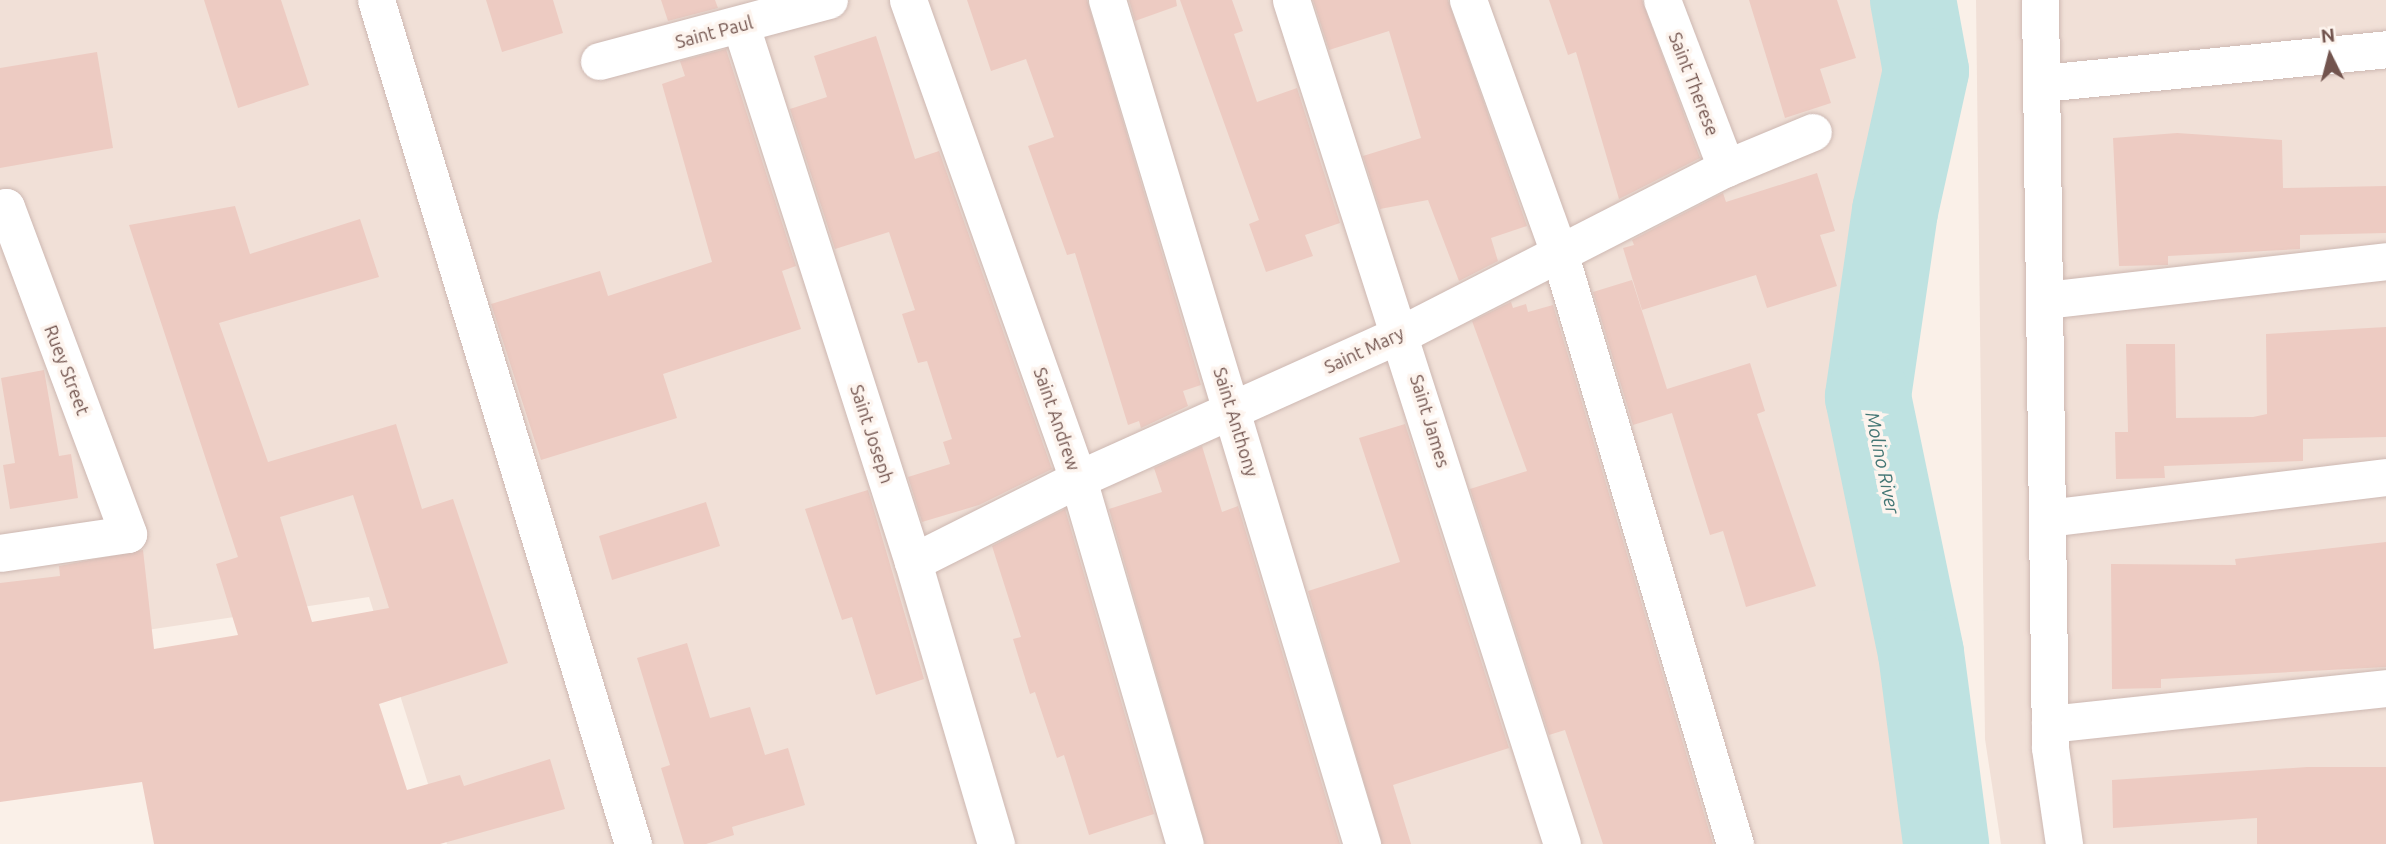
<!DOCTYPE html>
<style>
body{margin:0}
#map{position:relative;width:2386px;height:844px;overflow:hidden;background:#faf0e8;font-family:Ubuntu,sans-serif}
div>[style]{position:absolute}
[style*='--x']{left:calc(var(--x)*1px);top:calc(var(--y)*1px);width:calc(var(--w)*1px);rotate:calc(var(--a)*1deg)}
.residential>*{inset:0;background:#f1e0d7}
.river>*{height:86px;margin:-43px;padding:0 43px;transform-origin:43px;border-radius:43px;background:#bee2e1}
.building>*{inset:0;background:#edcbc2}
.roads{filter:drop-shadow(0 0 2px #cdb8b2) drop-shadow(0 0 2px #cdb8b2)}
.minor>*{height:37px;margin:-18.5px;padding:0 18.5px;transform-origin:18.5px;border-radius:18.5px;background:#fff}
span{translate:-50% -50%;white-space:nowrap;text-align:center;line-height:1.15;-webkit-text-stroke:7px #fdf4ee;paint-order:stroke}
.street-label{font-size:18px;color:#72544e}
.water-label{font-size:19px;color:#437674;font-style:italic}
.north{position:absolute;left:2295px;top:21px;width:70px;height:70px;-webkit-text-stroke:5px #fdf4ee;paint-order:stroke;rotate:354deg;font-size:19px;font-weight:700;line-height:28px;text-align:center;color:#72544e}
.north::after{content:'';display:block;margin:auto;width:24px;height:32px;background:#72544e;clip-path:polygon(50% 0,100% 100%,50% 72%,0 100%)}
</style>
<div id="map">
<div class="residential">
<i style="clip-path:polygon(0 0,1913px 0,1926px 71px,1895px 211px,1868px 397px,1921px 653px,1946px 844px,447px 844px,369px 597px,0 652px)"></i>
<i style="clip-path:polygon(1976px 0,2386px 0,2386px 844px,2001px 844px,1985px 739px)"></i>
</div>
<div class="river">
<i style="--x:1913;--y:0;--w:72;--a:79.6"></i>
<i style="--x:1926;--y:71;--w:143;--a:102.5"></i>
<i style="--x:1895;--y:211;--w:188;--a:98.3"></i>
<i style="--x:1868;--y:397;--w:261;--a:78.3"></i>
<i style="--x:1921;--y:653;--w:193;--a:82.5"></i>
</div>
<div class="building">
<i style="clip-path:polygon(204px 0,281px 0,309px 85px,238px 108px)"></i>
<i style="clip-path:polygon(486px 0,553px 0,563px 33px,502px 52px)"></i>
<i style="clip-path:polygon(661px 0,715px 0,718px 8px,668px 21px)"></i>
<i style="clip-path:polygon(967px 0,1087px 0,1201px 385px,1183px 391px,1188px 406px,1141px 428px,1139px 421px,1128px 425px,1075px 253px,1067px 255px,1028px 146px,1054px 137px,1026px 59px,991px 71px)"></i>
<i style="clip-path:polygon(1129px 0,1176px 0,1177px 6px,1135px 21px)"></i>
<i style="clip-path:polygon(1180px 0,1232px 0,1243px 31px,1234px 34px,1257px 102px,1297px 88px,1340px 223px,1305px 235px,1313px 256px,1266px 272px,1249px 224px,1259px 220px)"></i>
<i style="clip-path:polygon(1313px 0,1448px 0,1527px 226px,1491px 238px,1498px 261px,1459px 281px,1428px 200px,1380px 209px,1363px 156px,1421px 138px,1389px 31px,1329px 50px)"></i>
<i style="clip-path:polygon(1549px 0,1642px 0,1700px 158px,1619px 199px,1576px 52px,1568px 55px)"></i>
<i style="clip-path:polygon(1749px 0,1837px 0,1856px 58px,1820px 69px,1831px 103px,1785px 118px)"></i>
<i style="clip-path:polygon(876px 36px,915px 159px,939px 151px,1052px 469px,979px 505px,922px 522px,908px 477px,950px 464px,943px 442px,952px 439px,927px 361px,918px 363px,902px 314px,915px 310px,889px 232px,835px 249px,790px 109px,827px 97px,814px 56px)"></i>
<i style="clip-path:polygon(726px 49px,796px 266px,782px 271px,801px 329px,663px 374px,677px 418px,541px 460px,491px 304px,600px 271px,608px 296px,712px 262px,662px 84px,685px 76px,680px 61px)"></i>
<i style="clip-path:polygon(97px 52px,113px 148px,0 168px,0 68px)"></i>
<i style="clip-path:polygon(2177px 133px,2282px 140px,2283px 188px,2386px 186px,2386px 233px,2300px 235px,2300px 249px,2168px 256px,2168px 265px,2119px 266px,2113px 138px)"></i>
<i style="clip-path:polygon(1817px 173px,1835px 231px,1820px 235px,1837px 286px,1767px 308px,1756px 275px,1642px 310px,1623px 248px,1634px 245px,1632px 240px,1723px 193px,1726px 202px)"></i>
<i style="clip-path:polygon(evenodd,235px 206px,250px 254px,360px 219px,379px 277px,219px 323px,268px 462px,396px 424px,422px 509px,453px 499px,508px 663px,379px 704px,407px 790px,460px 775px,464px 786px,550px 759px,565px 809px,440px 844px,154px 844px,142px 782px,0 802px,0 583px,60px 576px,59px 566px,143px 550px,154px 649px,238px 635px,216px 564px,238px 557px,129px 225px,235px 206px,353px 495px,389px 608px,312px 622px,280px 517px,353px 495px)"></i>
<i style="clip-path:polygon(1632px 280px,1667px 389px,1750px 363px,1765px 411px,1757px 414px,1816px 586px,1746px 607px,1723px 531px,1710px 535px,1672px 413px,1633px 425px,1593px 292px)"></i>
<i style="clip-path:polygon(1511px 302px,1513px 308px,1526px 304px,1528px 312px,1553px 305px,1713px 844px,1603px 844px,1565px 730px,1549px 735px,1470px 489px,1527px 471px,1472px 321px)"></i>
<i style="clip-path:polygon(2386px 327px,2386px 437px,2303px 439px,2303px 461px,2164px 466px,2165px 478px,2116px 479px,2115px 432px,2128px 432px,2126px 344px,2175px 344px,2176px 418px,2253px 417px,2267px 414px,2266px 334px)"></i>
<i style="clip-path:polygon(44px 370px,59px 456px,71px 454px,78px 498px,10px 509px,3px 465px,15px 463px,1px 378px)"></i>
<i style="clip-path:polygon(1405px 424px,1509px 748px,1393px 785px,1411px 844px,1382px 844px,1308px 591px,1400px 562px,1359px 438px)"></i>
<i style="clip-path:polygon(1202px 446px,1222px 512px,1238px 506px,1340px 844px,1205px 844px,1109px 509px,1162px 492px,1154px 468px)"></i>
<i style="clip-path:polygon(868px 490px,924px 679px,876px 695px,852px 617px,842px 620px,805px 509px)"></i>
<i style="clip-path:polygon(706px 502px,720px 546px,612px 580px,599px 536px)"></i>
<i style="clip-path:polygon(1065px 509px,1154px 814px,1089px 835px,1064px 755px,1057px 758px,1035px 692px,1030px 694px,1013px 639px,1021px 637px,992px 546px)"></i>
<i style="clip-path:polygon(2386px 542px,2386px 667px,2161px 679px,2161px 688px,2112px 689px,2111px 564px,2236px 565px,2235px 559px)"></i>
<i style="clip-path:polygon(687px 643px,710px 718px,750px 707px,765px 755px,788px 748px,805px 805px,732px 827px,734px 835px,706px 844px,684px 844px,661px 768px,670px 765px,637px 658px)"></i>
<i style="clip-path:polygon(2307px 767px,2386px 767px,2386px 844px,2257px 844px,2257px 818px,2113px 828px,2112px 780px)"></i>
</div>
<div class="roads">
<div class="minor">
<i style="--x:376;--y:0;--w:882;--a:73.06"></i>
<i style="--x:908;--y:0;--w:508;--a:70.46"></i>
<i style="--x:1078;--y:479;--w:380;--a:73.7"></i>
<i style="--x:1107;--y:0;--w:882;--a:73.19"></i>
<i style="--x:1291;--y:0;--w:886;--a:72.2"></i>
<i style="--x:1468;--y:0;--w:271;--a:70.2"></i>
<i style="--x:1560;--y:255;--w:614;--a:73.45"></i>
<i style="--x:1662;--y:0;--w:180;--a:69.1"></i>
<i style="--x:2040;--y:0;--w:748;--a:89.23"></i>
<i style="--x:2050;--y:748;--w:97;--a:81.7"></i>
<i style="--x:741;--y:26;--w:563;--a:72.21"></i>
<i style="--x:913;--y:562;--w:294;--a:73.6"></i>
<i style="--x:599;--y:61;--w:238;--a:-14.9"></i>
<i style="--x:2042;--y:83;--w:346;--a:-5.6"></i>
<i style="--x:0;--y:208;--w:6;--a:-9"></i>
<i style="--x:6;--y:207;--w:349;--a:69.5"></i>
<i style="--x:128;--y:534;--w:129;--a:171.6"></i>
<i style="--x:2045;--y:300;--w:343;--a:-6.5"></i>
<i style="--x:2048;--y:518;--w:340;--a:-6.9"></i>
<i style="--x:913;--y:562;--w:185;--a:-26.7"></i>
<i style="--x:1078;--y:479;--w:356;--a:-24.2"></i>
<i style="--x:1403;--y:333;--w:363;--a:-27.1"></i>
<i style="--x:1726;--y:168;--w:94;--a:-22.5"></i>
<i style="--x:2050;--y:724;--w:338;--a:-6.1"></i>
</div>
</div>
<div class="street-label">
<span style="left:714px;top:32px;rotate:-15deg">Saint Paul</span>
<span style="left:1694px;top:84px;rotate:69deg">Saint Therese</span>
<span style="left:1364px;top:350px;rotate:-25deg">Saint Mary</span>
<span style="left:67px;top:370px;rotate:69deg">Ruey Street</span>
<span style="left:1057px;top:419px;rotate:71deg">Saint Andrew</span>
<span style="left:1430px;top:421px;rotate:73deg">Saint James</span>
<span style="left:1236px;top:422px;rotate:73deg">Saint Anthony</span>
<span style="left:872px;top:434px;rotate:72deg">Saint Joseph</span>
</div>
<div class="water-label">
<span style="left:1882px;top:463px;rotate:78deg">Molino River</span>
</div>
<div class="north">N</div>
</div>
